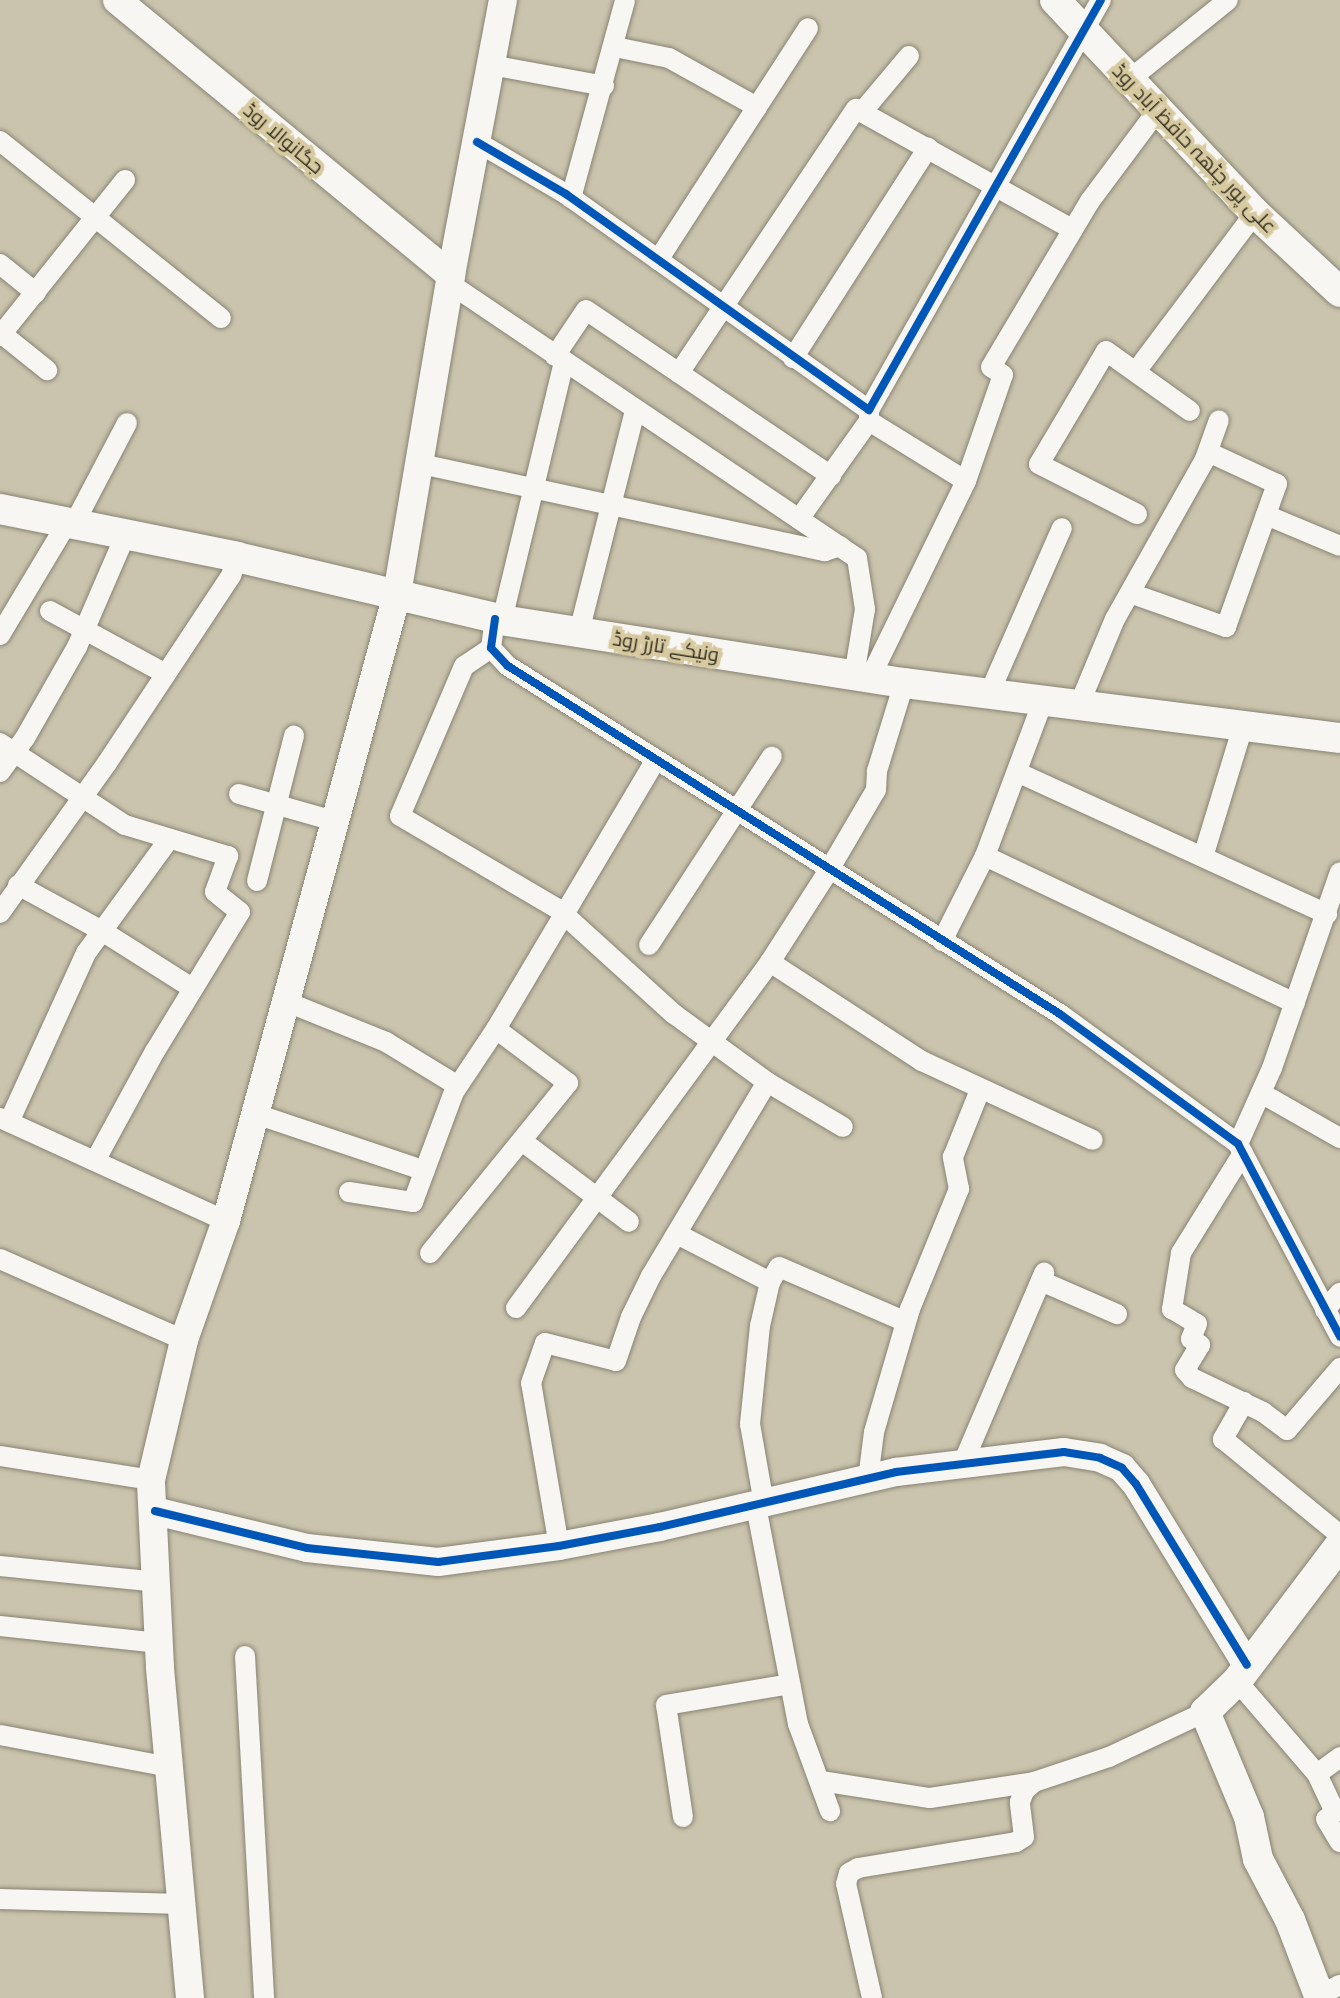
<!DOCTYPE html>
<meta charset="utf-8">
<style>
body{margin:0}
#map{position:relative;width:1340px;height:1998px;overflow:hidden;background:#cac4ae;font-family:Mulish,Cairo,sans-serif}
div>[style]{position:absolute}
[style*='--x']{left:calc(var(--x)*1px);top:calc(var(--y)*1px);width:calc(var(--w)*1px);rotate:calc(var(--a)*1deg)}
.roads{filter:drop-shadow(0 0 2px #888372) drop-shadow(0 0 2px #888372)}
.street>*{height:20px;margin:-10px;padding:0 10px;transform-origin:10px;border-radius:10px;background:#f7f6f3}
.secondary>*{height:28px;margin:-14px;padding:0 14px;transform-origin:14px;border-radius:14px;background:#f7f6f3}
.primary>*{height:30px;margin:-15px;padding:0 15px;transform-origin:15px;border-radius:15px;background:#f7f6f3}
.cycleway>*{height:8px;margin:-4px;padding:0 4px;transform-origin:4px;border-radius:4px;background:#0057b8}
span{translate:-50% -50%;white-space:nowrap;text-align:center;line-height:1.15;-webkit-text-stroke:8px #d7caa1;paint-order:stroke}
.street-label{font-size:20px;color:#363121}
</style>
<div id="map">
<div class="roads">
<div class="street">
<i style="--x:615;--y:47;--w:55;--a:11.5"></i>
<i style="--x:669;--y:58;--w:101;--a:29.1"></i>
<i style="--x:491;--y:65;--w:115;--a:10.5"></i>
<i style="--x:1129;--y:80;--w:127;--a:-38.9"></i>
<i style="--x:862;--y:112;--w:73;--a:-50"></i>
<i style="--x:0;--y:141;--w:283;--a:38.7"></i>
<i style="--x:477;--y:142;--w:103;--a:30.3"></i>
<i style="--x:566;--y:194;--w:372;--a:35.5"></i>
<i style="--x:869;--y:410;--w:471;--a:-60.5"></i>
<i style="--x:571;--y:198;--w:205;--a:-74.7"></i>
<i style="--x:658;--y:260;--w:276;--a:-57.1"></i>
<i style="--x:0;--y:264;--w:46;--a:38.9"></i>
<i style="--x:449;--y:283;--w:492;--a:34"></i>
<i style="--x:857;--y:558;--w:52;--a:81.1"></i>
<i style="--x:865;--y:609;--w:68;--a:99.3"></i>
<i style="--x:2;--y:334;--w:58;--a:38.7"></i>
<i style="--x:0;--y:336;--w:200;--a:-51.3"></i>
<i style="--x:555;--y:356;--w:55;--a:-56"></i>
<i style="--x:586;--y:310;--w:296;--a:34.1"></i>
<i style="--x:793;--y:358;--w:250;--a:-57.3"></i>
<i style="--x:1137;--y:370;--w:196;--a:-53.1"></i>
<i style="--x:679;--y:373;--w:318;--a:-56.2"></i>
<i style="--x:856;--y:109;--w:248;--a:29.1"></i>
<i style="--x:869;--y:421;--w:114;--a:31.7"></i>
<i style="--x:421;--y:464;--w:413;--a:12.2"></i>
<i style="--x:825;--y:551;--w:16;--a:-18"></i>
<i style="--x:1137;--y:514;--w:110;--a:-153"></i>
<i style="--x:1039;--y:464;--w:131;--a:-59.3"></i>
<i style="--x:1106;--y:351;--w:103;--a:35.5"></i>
<i style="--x:1266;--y:515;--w:80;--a:22.7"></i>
<i style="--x:799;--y:519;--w:120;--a:-54.5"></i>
<i style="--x:869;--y:421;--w:11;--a:-90"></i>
<i style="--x:74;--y:524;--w:114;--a:-62.3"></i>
<i style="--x:1130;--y:593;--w:102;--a:19.5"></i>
<i style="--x:1226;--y:627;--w:152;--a:-70.4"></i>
<i style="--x:1277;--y:484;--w:76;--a:-155.1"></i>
<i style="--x:50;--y:611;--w:132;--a:28.5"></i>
<i style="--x:495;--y:619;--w:29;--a:98"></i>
<i style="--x:491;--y:648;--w:25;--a:47"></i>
<i style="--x:508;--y:666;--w:653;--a:32.23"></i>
<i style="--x:1060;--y:1014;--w:220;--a:36.1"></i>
<i style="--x:1238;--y:1144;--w:218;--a:62.1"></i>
<i style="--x:502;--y:620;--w:265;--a:-76.5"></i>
<i style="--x:579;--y:632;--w:229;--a:-75.8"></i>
<i style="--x:0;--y:635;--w:131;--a:-59.1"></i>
<i style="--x:491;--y:648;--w:32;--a:146"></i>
<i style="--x:464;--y:666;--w:163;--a:113.1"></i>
<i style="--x:400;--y:816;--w:183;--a:30.5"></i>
<i style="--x:558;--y:909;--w:156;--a:42.2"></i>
<i style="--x:674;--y:1014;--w:115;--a:36.2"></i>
<i style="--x:767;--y:1082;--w:88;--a:30.6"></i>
<i style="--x:870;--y:678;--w:219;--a:-64"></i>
<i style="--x:966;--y:481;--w:112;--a:-70.8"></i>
<i style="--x:1003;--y:375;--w:14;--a:-146"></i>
<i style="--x:991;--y:367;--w:193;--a:-59.2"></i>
<i style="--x:1090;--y:201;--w:112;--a:-53.3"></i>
<i style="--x:989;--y:694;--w:181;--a:-66.3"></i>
<i style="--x:1079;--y:705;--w:93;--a:-67.3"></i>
<i style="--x:1115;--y:619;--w:184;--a:-60.6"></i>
<i style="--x:1205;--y:459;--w:41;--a:-70.3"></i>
<i style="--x:0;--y:743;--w:149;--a:33.3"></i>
<i style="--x:125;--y:825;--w:108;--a:16.8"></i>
<i style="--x:228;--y:856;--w:38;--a:110"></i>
<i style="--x:215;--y:892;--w:32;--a:39"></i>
<i style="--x:240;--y:912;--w:163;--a:121.4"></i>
<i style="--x:155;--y:1051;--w:125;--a:118.6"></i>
<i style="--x:0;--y:772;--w:42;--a:-53.7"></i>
<i style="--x:25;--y:738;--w:105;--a:-60.3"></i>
<i style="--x:77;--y:647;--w:123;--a:-66.6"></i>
<i style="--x:1019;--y:773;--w:339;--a:24.6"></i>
<i style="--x:239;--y:794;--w:102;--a:15.9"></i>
<i style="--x:985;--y:856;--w:343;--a:25.4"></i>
<i style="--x:1203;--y:857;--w:137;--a:-73"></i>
<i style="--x:257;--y:881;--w:150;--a:-75.7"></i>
<i style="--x:18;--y:885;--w:96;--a:28.7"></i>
<i style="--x:102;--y:931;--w:107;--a:32.3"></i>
<i style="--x:0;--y:913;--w:184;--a:-54.5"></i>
<i style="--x:107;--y:763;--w:224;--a:-56.5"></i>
<i style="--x:231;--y:576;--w:20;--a:-72"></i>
<i style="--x:942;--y:941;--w:95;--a:-63.2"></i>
<i style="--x:985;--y:856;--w:165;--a:-69.5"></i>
<i style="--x:649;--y:945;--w:225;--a:-56.9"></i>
<i style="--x:770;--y:962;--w:181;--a:33.1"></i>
<i style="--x:922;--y:1061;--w:188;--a:24.8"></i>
<i style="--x:287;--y:1002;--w:107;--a:22"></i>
<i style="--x:386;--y:1042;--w:84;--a:31.4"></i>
<i style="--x:1261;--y:1093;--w:91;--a:29.7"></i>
<i style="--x:256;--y:1114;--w:178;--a:18.6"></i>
<i style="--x:0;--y:1118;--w:248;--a:24.5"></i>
<i style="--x:9;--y:1122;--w:186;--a:-65.5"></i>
<i style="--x:86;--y:953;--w:141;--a:-53.9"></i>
<i style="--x:522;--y:1141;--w:134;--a:37.1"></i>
<i style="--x:1238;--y:1144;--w:83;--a:-65.9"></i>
<i style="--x:1272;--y:1068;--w:207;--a:-70.9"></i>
<i style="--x:1243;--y:1153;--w:118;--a:121.8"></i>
<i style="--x:1181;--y:1253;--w:57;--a:99.1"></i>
<i style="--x:1172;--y:1309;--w:29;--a:31"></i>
<i style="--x:1197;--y:1324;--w:16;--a:112"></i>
<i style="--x:1191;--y:1339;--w:11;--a:34"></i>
<i style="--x:1200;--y:1345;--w:29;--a:121"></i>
<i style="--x:1185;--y:1370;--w:11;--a:49"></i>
<i style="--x:1192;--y:1378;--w:79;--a:25.6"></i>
<i style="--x:1263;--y:1412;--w:30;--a:37"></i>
<i style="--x:1287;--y:1430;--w:82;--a:-49.5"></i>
<i style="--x:349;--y:1192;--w:65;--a:8.9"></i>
<i style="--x:413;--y:1202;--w:117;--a:-69.6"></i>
<i style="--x:454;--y:1092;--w:76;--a:-56.3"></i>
<i style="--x:496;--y:1029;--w:312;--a:-59.3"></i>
<i style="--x:677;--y:1234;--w:105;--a:27.3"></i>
<i style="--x:430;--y:1253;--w:219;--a:-50.9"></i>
<i style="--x:568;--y:1083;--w:90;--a:-143.1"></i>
<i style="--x:0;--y:1259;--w:201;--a:23.8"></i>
<i style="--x:1041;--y:1281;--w:83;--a:23.5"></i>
<i style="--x:516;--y:1308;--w:429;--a:-53.7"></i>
<i style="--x:770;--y:962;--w:109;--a:-57.3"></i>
<i style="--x:829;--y:870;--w:93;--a:-59.6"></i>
<i style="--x:876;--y:790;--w:19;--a:-87"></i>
<i style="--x:877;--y:771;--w:92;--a:-72.9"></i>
<i style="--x:1325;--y:1310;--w:23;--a:-49"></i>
<i style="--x:1244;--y:1402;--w:43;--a:119.6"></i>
<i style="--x:1223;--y:1439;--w:151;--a:39.4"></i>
<i style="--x:0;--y:1456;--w:153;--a:9"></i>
<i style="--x:963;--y:1463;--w:207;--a:-66.9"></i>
<i style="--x:868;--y:1479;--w:47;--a:-82.7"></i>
<i style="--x:874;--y:1432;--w:128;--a:-73.7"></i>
<i style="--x:910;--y:1309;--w:130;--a:-67.8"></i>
<i style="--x:959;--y:1189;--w:33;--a:-101"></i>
<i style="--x:953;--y:1157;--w:72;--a:-68.1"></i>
<i style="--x:764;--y:1504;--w:81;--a:-99.9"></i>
<i style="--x:750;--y:1424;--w:99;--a:-84.2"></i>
<i style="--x:760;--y:1326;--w:45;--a:-77.2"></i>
<i style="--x:770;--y:1282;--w:17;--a:-59"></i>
<i style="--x:779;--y:1267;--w:138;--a:23.4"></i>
<i style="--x:756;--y:1506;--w:222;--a:79.1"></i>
<i style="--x:798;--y:1724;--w:93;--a:69.8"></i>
<i style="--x:559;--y:1546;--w:165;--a:-99.7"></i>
<i style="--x:531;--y:1383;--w:42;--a:-70.7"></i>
<i style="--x:545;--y:1343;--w:73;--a:14.2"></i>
<i style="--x:616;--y:1361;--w:46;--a:-71.2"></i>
<i style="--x:631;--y:1317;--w:46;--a:-64"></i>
<i style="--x:651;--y:1276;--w:226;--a:-59.1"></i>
<i style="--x:0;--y:1566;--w:159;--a:5.8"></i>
<i style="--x:0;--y:1626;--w:160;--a:6.1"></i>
<i style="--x:245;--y:1656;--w:343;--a:86.8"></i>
<i style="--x:1237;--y:1681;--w:123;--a:49.3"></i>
<i style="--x:1317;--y:1774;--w:42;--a:64.7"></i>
<i style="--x:1335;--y:1812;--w:11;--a:142"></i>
<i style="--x:1326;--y:1819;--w:27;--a:59"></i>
<i style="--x:0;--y:1735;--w:172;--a:10.7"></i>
<i style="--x:1317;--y:1774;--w:29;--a:-36"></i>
<i style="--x:821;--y:1781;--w:110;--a:8.9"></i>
<i style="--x:930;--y:1798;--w:105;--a:-8.7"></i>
<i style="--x:683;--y:1817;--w:113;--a:-98.6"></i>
<i style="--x:666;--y:1705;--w:126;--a:-9.6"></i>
<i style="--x:0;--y:1899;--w:182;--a:1.6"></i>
<i style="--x:1320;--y:1995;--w:22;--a:-27"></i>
<i style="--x:872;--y:1998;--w:117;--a:-102.8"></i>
<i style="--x:846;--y:1884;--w:11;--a:-75"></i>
<i style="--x:849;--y:1873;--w:10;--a:-29"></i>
<i style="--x:858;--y:1868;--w:160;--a:-9.3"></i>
<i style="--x:1016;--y:1842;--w:9;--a:-32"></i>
<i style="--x:1024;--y:1837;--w:35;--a:-97"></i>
<i style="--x:1020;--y:1802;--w:12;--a:-70"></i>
<i style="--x:1024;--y:1791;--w:13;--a:-42"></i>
<i style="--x:1034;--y:1782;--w:79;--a:-18.4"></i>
<i style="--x:1109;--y:1757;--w:106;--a:-25.1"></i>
</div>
<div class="secondary">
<i style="--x:117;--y:0;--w:433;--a:39.5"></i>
<i style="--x:155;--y:1511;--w:156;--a:13.7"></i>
<i style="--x:307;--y:1548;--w:132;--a:6.1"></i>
<i style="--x:438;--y:1562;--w:122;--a:-7.5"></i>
<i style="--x:559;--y:1546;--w:103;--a:-10.7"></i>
<i style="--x:660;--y:1527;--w:242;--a:-13.1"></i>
<i style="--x:896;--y:1472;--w:169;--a:-6.8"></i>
<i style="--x:1064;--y:1452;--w:36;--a:9"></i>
<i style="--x:1100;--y:1458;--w:24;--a:24"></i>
<i style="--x:1122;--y:1468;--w:21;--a:49"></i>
<i style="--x:1136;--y:1484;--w:212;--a:58.5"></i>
<i style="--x:190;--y:1998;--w:332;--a:-95.2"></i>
<i style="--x:160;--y:1667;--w:187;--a:-92.8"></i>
<i style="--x:151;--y:1480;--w:144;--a:-76.7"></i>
<i style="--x:184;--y:1340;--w:126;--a:-70.6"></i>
<i style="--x:226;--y:1221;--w:650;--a:-74.74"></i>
<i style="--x:397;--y:594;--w:324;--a:-80.4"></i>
<i style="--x:451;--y:275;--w:280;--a:-79.3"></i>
</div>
<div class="primary">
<i style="--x:1055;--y:0;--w:292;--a:46.8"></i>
<i style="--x:1255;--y:213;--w:116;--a:42.9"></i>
<i style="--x:0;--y:509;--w:242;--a:11.4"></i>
<i style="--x:237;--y:557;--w:277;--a:13.3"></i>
<i style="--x:507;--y:621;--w:402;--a:8.9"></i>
<i style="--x:904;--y:683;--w:439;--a:7.2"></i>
<i style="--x:1320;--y:1998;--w:84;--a:-111"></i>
<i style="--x:1290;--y:1920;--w:69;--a:-117.7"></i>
<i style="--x:1258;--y:1859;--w:43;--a:-102.1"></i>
<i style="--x:1249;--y:1817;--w:114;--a:-112.7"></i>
<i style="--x:1205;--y:1712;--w:45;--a:-44.1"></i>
<i style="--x:1237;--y:1681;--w:171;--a:-52.9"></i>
</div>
</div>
<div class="cycleway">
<i style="--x:477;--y:142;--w:103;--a:30.3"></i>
<i style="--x:566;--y:194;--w:372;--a:35.5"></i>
<i style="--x:869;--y:410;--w:471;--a:-60.5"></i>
<i style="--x:495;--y:619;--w:29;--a:98"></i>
<i style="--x:491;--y:648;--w:25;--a:47"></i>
<i style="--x:508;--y:666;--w:653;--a:32.23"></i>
<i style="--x:1060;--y:1014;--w:220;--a:36.1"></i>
<i style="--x:1238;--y:1144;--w:218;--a:62.1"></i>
<i style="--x:155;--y:1511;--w:156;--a:13.7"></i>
<i style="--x:307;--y:1548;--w:132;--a:6.1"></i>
<i style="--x:438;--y:1562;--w:122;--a:-7.5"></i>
<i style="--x:559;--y:1546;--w:103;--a:-10.7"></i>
<i style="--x:660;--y:1527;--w:242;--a:-13.1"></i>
<i style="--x:896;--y:1472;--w:169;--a:-6.8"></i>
<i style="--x:1064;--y:1452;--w:36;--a:9"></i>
<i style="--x:1100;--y:1458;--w:24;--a:24"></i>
<i style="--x:1122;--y:1468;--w:21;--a:49"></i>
<i style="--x:1136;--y:1484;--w:212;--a:58.5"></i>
</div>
<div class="street-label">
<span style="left:284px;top:138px;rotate:40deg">جگانوالا روڈ</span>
<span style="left:1195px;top:148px;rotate:46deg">علی پور چٹھہ حافظ آباد روڈ</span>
<span style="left:666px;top:646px;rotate:9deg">ونیکے تارڑ روڈ</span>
</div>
</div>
